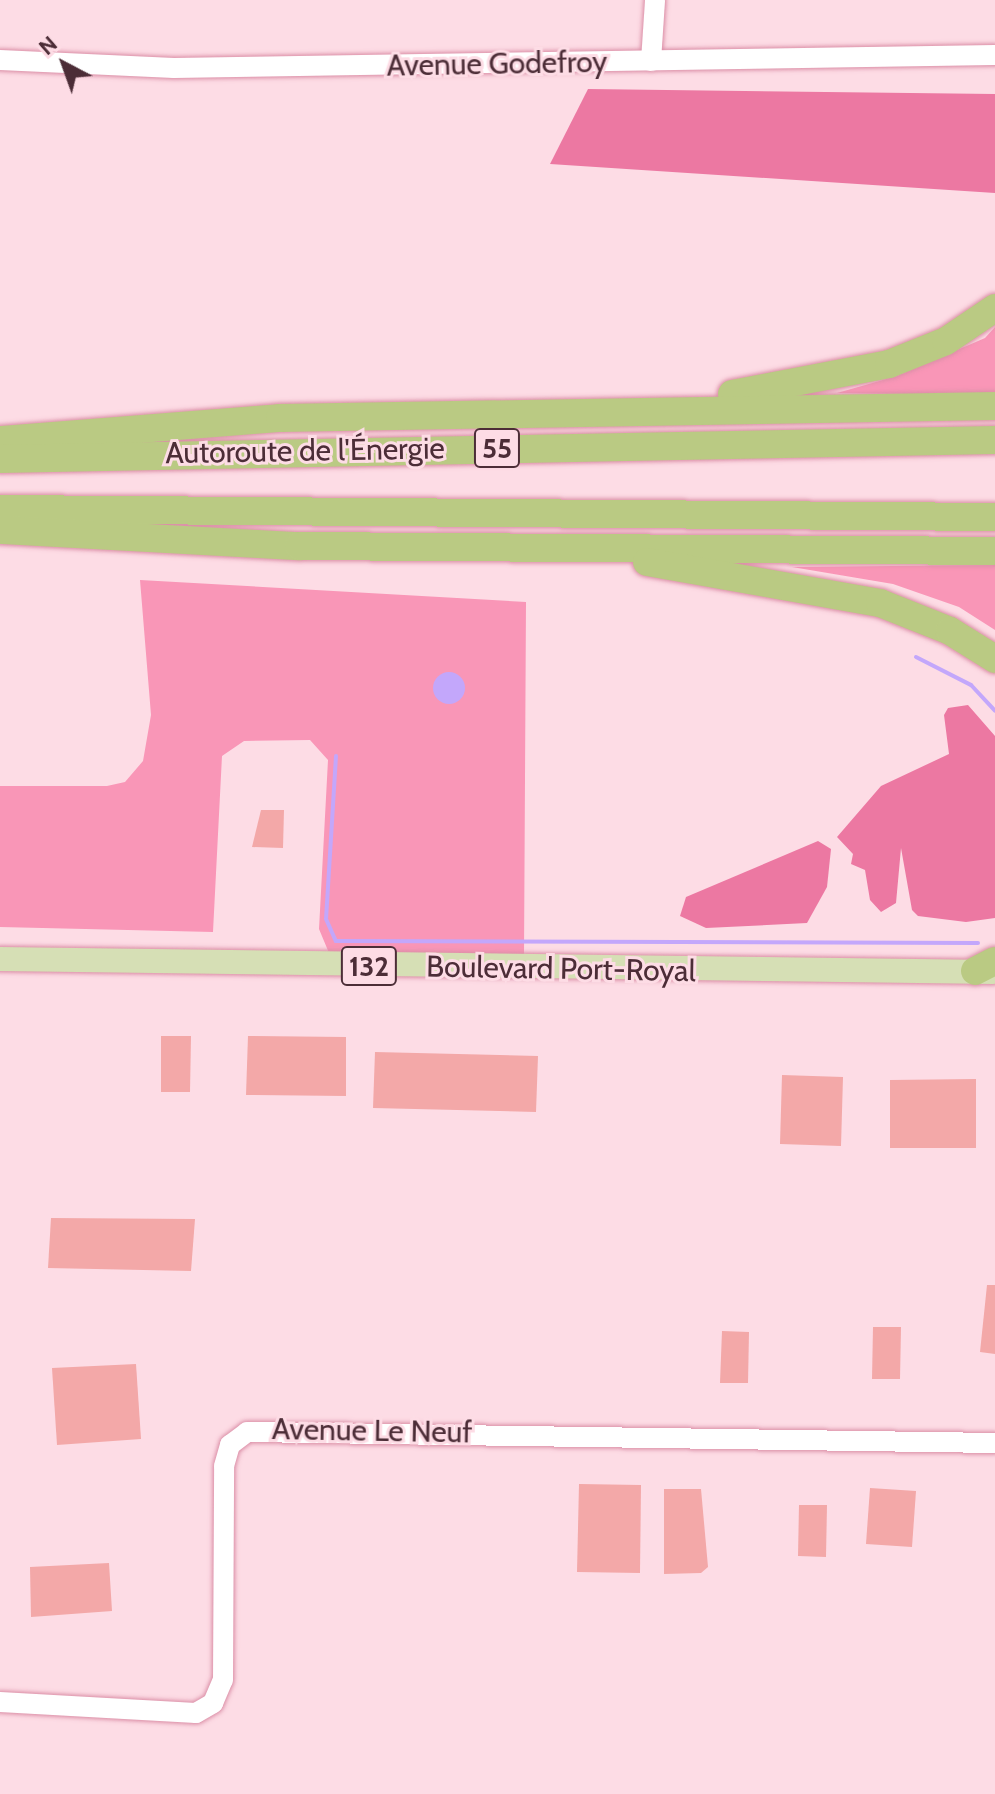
<!DOCTYPE html>
<meta charset="utf-8">
<style>
body{margin:0}
#map{position:relative;width:995px;height:1794px;overflow:hidden;background:#fddce5;font-family:Cabin,sans-serif}
div>[style]{position:absolute}
[style*='--x']{left:calc(var(--x)*1px);top:calc(var(--y)*1px);width:calc(var(--w)*1px);rotate:calc(var(--a)*1deg)}
.green>*{inset:0;background:#f996b7}
.forest>*{inset:0;background:#ec78a2}
.water>*{inset:0;background:#c3a7fb}
.round{border-radius:50%}
.stream>*{height:4px;margin:-2px;padding:0 2px;transform-origin:2px;border-radius:2px;background:#c3a7fb}
.building>*{inset:0;background:#f3a8a8}
.roads{filter:drop-shadow(0 0 2px #db8fa7) drop-shadow(0 0 2px #db8fa7)}
.minor>*{height:20px;margin:-10px;padding:0 10px;transform-origin:10px;border-radius:10px;background:#fff}
.major>*{height:24px;margin:-12px;padding:0 12px;transform-origin:12px;border-radius:12px;background:#d6dfb5}
.highway>*{height:28px;margin:-14px;padding:0 14px;transform-origin:14px;border-radius:14px;background:#baca83}
span{translate:-50% -50%;white-space:nowrap;text-align:center;line-height:1.15;-webkit-text-stroke:6px #fddce5;paint-order:stroke}
.shield-label span{padding:2px 6px;background:#fddce5;border:2px solid;border-radius:6px;-webkit-text-stroke-width:0}
.shield-label{font-size:28px;color:#4c2d37;font-weight:700}
.street-label{font-size:30px;color:#4c2d37}
.north{position:absolute;left:24px;top:24px;width:80px;height:80px;-webkit-text-stroke:6px #fddce5;paint-order:stroke;rotate:319deg;font-size:22px;font-weight:700;line-height:32px;text-align:center;color:#4c2d37}
.north::after{content:'';display:block;margin:auto;width:28px;height:36px;background:#4c2d37;clip-path:polygon(50% 0,100% 100%,50% 72%,0 100%)}
</style>
<div id="map">
<div class="green">
<i style="clip-path:polygon(995px 327px,995px 395px,837px 393px,897px 376px,985px 338px)"></i>
<i style="clip-path:polygon(995px 565px,995px 630px,959px 607px,893px 584px,792px 567px)"></i>
<i style="clip-path:polygon(140px 580px,526px 602px,524px 957px,329px 953px,319px 929px,328px 760px,310px 740px,244px 741px,222px 756px,213px 932px,0 927px,0 786px,107px 786px,125px 782px,143px 761px,151px 715px)"></i>
</div>
<div class="forest">
<i style="clip-path:polygon(588px 89px,995px 94px,995px 193px,550px 164px)"></i>
<i style="clip-path:polygon(968px 705px,995px 736px,995px 918px,966px 922px,918px 916px,912px 910px,901px 848px,896px 903px,881px 912px,870px 900px,865px 870px,851px 864px,853px 854px,837px 837px,881px 786px,949px 754px,944px 715px,948px 708px)"></i>
<i style="clip-path:polygon(818px 841px,831px 849px,827px 887px,807px 923px,706px 928px,680px 916px,686px 897px)"></i>
</div>
<div class="water">
<i class="round" style="left:433px;top:672px;width:32px;height:32px"></i>
</div>
<div class="stream">
<i style="--x:916;--y:657;--w:62;--a:27"></i>
<i style="--x:971;--y:685;--w:35;--a:47"></i>
<i style="--x:336;--y:756;--w:163;--a:93.5"></i>
<i style="--x:326;--y:919;--w:24;--a:66"></i>
<i style="--x:336;--y:941;--w:642;--a:0.18"></i>
</div>
<div class="building">
<i style="clip-path:polygon(261px 810px,284px 810px,283px 848px,252px 847px)"></i>
<i style="clip-path:polygon(161px 1036px,191px 1036px,190px 1092px,161px 1092px)"></i>
<i style="clip-path:polygon(248px 1036px,346px 1037px,346px 1096px,246px 1095px)"></i>
<i style="clip-path:polygon(375px 1052px,538px 1056px,536px 1112px,373px 1108px)"></i>
<i style="clip-path:polygon(782px 1075px,843px 1077px,841px 1146px,780px 1144px)"></i>
<i style="clip-path:polygon(976px 1079px,976px 1148px,890px 1148px,890px 1080px)"></i>
<i style="clip-path:polygon(51px 1218px,195px 1219px,191px 1271px,48px 1268px)"></i>
<i style="clip-path:polygon(987px 1285px,995px 1285px,995px 1354px,980px 1352px)"></i>
<i style="clip-path:polygon(873px 1327px,901px 1327px,900px 1379px,872px 1379px)"></i>
<i style="clip-path:polygon(722px 1331px,749px 1332px,748px 1383px,720px 1383px)"></i>
<i style="clip-path:polygon(136px 1364px,141px 1439px,57px 1445px,52px 1368px)"></i>
<i style="clip-path:polygon(579px 1484px,641px 1485px,640px 1573px,577px 1572px)"></i>
<i style="clip-path:polygon(870px 1488px,916px 1491px,912px 1547px,866px 1544px)"></i>
<i style="clip-path:polygon(664px 1489px,701px 1489px,708px 1567px,701px 1573px,664px 1574px)"></i>
<i style="clip-path:polygon(799px 1505px,827px 1505px,826px 1557px,798px 1556px)"></i>
<i style="clip-path:polygon(109px 1563px,112px 1611px,31px 1617px,30px 1567px)"></i>
</div>
<div class="roads">
<div class="minor">
<i style="--x:0;--y:60;--w:174;--a:2.6"></i>
<i style="--x:174;--y:68;--w:821;--a:-0.91"></i>
<i style="--x:651;--y:61;--w:61;--a:-86.2"></i>
<i style="--x:0;--y:1702;--w:196;--a:3.2"></i>
<i style="--x:196;--y:1713;--w:20;--a:-30"></i>
<i style="--x:213;--y:1703;--w:25;--a:-67"></i>
<i style="--x:223;--y:1680;--w:214;--a:-89.7"></i>
<i style="--x:224;--y:1466;--w:22;--a:-74"></i>
<i style="--x:230;--y:1445;--w:21;--a:-37"></i>
<i style="--x:247;--y:1432;--w:748;--a:0.84"></i>
</div>
<div class="major">
<i style="--x:0;--y:959;--w:993;--a:0.75"></i>
</div>
<div class="highway">
<i style="--x:732;--y:394;--w:160;--a:-10.8"></i>
<i style="--x:889;--y:364;--w:61;--a:-22"></i>
<i style="--x:946;--y:341;--w:59;--a:-34"></i>
<i style="--x:0;--y:440;--w:281;--a:-4.5"></i>
<i style="--x:280;--y:418;--w:715;--a:-0.96"></i>
<i style="--x:0;--y:459;--w:995;--a:-1.09"></i>
<i style="--x:0;--y:509;--w:995;--a:0.46"></i>
<i style="--x:0;--y:530;--w:299;--a:3.1"></i>
<i style="--x:299;--y:546;--w:696;--a:0.41"></i>
<i style="--x:647;--y:562;--w:237;--a:10"></i>
<i style="--x:880;--y:603;--w:75;--a:21.8"></i>
<i style="--x:950;--y:631;--w:53;--a:31.9"></i>
<i style="--x:975;--y:971;--w:22;--a:-27"></i>
</div>
</div>
<div class="shield-label">
<span style="left:497px;top:448px">55</span>
<span style="left:369px;top:966px">132</span>
</div>
<div class="street-label">
<span style="left:497px;top:64px;rotate:-1deg">Avenue Godefroy</span>
<span style="left:305px;top:451px;rotate:-1deg">Autoroute de l'Énergie</span>
<span style="left:561px;top:969px;rotate:1deg">Boulevard Port-Royal</span>
<span style="left:372px;top:1431px;rotate:1deg">Avenue Le Neuf</span>
</div>
<div class="north">N</div>
</div>
